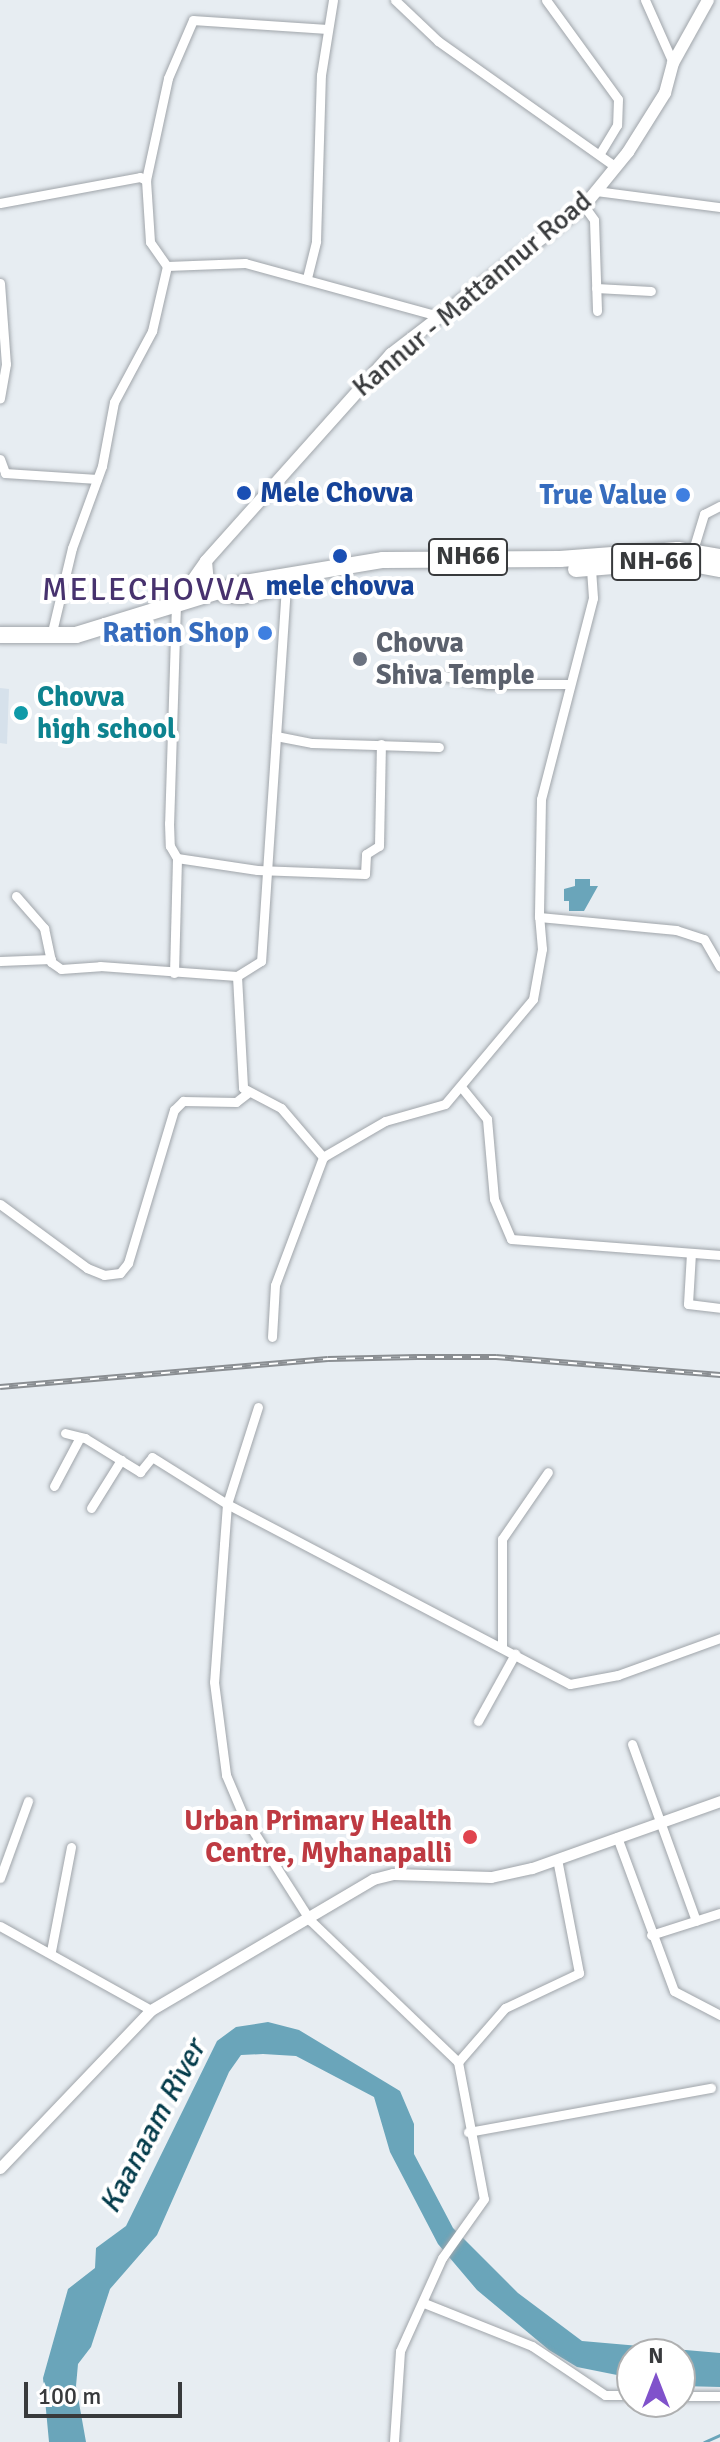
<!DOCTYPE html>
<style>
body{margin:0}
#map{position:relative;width:720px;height:2442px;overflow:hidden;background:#e7edf2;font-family:Signika,sans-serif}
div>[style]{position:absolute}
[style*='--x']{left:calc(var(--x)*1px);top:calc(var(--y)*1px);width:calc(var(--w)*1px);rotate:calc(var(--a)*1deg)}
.built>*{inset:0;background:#d6e1eb}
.water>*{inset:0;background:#6aa5ba}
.stream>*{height:3px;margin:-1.5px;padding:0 1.5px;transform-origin:1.5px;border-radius:1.5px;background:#6aa5ba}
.roads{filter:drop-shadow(0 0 2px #a0a5aa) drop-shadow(0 0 2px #a0a5aa)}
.minor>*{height:9px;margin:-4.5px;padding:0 4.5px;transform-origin:4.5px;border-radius:4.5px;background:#fff}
.tertiary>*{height:11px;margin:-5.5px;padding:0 5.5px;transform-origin:5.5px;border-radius:5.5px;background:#fff}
.secondary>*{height:12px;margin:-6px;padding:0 6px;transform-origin:6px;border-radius:6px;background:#fff}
.trunk>*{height:16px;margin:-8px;padding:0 8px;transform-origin:8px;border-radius:8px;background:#fff}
.rail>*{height:6px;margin-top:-3px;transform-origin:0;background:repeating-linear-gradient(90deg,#fff 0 9px,#8a8e92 0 18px);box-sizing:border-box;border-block:2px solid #8a8e92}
.dots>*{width:22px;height:22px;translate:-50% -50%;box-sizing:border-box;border:4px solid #fff;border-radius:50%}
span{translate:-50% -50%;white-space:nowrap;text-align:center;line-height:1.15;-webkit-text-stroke:8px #fff;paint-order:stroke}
.shield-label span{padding:2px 6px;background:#fff;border:2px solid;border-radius:6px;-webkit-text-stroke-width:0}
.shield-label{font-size:26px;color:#383a3c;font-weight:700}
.street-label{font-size:28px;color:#383a3c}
.transit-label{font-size:28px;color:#164399;font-weight:700}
.left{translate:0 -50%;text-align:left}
.shop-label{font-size:28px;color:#366cbe;font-weight:700}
.right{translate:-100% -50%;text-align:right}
.worship-label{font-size:28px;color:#5b616d;font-weight:700}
.culture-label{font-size:28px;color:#0d838f;font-weight:700}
.health-label{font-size:28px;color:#be3a42;font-weight:700}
.water-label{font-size:30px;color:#043c4b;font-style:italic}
.quarter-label{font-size:32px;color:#47326e;letter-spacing:2px}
.north{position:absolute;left:616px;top:2338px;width:80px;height:80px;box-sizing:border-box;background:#fff;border:2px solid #afb0b1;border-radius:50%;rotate:0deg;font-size:22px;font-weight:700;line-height:32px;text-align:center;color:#383a3c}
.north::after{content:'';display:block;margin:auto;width:28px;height:36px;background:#8052cb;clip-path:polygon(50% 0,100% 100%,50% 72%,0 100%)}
.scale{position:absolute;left:24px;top:2382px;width:158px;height:36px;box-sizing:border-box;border:4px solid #383a3c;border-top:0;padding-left:10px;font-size:24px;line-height:28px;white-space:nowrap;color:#383a3c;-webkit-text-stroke:6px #fff;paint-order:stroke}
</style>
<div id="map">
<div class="built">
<i style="clip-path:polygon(0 688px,9px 689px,7px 744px,0 743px)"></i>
</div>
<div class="water">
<i style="clip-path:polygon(575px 879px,590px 879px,590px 886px,598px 886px,584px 911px,569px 911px,569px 901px,564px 901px,564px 889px,575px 886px)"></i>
<i style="clip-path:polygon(268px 2022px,299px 2030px,400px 2091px,414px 2124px,414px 2154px,453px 2228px,518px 2293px,582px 2341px,720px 2353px,720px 2387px,680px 2386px,680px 2354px,632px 2354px,632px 2378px,577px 2367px,549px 2350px,477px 2290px,438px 2244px,390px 2152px,374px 2097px,296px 2056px,263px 2054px,241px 2055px,229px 2072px,157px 2235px,110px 2289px,91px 2347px,78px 2364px,76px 2386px,86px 2442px,49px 2442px,43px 2378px,68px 2289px,95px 2268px,96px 2248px,126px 2226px,217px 2041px,236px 2027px)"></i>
</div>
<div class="stream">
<i style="--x:704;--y:2442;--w:17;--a:-24"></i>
</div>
<div class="roads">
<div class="minor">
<i style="--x:395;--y:0;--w:59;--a:43.6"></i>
<i style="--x:438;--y:41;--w:218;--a:35.3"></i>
<i style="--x:546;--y:0;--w:122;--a:54"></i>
<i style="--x:618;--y:99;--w:26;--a:92"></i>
<i style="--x:617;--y:125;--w:33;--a:121"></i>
<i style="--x:645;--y:0;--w:69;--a:66"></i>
<i style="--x:146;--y:180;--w:104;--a:-77.8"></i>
<i style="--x:168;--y:78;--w:63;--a:-66.7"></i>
<i style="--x:193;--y:20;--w:134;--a:3.8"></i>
<i style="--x:596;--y:191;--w:125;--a:7.4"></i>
<i style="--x:0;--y:203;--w:142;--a:-10.5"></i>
<i style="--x:140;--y:177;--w:7;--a:27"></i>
<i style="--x:146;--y:180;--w:62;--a:86.3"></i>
<i style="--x:150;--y:242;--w:29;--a:55"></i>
<i style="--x:584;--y:206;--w:17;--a:54"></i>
<i style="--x:594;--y:220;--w:91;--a:88.1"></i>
<i style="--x:307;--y:278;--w:38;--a:-76"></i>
<i style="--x:316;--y:241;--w:166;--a:-88.3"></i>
<i style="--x:321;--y:75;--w:76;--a:-80.9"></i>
<i style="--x:0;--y:283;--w:81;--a:85.8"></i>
<i style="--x:6;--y:364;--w:35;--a:100"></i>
<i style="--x:596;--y:288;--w:55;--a:3.1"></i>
<i style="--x:0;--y:459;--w:15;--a:70"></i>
<i style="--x:5;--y:473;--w:92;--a:3.7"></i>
<i style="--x:693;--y:550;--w:38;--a:-73"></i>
<i style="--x:704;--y:514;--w:18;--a:-27"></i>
<i style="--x:591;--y:569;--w:29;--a:86"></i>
<i style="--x:593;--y:598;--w:208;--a:104.5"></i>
<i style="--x:541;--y:799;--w:118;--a:91"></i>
<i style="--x:539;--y:917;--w:138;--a:5.4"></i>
<i style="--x:676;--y:930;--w:29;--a:18"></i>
<i style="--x:704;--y:939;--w:32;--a:60"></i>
<i style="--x:286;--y:586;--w:376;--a:93.8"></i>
<i style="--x:261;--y:961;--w:28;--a:148"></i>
<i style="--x:237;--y:976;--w:112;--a:86.9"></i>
<i style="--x:243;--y:1088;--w:43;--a:27.8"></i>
<i style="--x:281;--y:1108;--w:65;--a:49.4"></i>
<i style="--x:323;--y:1157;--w:72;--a:-30.1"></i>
<i style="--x:385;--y:1121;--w:62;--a:-15.8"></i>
<i style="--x:445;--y:1104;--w:137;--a:-50"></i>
<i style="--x:533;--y:999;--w:51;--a:-79.8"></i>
<i style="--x:542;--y:949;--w:32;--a:-95"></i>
<i style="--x:176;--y:604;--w:219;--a:91.8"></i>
<i style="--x:169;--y:823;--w:23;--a:88"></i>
<i style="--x:170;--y:846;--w:14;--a:60"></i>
<i style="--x:177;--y:858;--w:81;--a:8.5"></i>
<i style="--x:257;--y:870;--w:108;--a:2.1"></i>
<i style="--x:365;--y:874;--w:20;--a:-87"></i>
<i style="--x:366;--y:854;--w:15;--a:-32"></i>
<i style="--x:379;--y:846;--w:102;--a:-88.9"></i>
<i style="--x:51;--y:636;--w:90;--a:-76.6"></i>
<i style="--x:72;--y:548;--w:87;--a:-69.9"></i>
<i style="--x:102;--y:466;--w:65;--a:-79.4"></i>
<i style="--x:114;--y:402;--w:81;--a:-61.8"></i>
<i style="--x:152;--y:331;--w:67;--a:-77"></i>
<i style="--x:167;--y:266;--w:78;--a:-2.2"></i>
<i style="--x:245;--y:263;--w:201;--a:15.3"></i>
<i style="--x:444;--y:676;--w:45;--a:10.3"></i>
<i style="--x:488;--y:684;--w:80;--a:0"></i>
<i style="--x:276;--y:736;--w:37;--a:11"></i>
<i style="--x:312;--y:743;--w:127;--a:1.8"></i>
<i style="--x:16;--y:896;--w:43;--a:48.8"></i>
<i style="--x:44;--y:928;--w:35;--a:78"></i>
<i style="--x:51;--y:962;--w:12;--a:35"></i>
<i style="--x:61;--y:969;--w:39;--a:-4"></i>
<i style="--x:100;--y:966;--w:137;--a:4.2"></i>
<i style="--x:0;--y:961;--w:51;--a:-2.2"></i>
<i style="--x:174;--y:973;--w:115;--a:-88.5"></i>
<i style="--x:462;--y:1088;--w:40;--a:51"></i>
<i style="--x:487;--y:1119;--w:80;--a:85"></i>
<i style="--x:494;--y:1199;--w:43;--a:67"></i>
<i style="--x:511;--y:1239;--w:210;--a:4.4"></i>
<i style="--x:0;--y:1204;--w:108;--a:36.3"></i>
<i style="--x:87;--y:1268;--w:18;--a:22"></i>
<i style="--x:104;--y:1275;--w:16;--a:-7"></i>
<i style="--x:120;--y:1273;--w:13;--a:-51"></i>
<i style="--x:128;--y:1263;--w:160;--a:-73.3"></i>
<i style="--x:174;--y:1110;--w:13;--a:-45"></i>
<i style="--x:183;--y:1101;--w:53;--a:1.1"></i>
<i style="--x:236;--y:1102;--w:16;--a:-38"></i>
<i style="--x:691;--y:1253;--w:51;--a:93.4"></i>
<i style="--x:688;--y:1304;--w:32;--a:7"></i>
<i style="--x:272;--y:1337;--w:52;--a:-86.7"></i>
<i style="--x:275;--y:1285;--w:137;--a:-69.4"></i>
<i style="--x:258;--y:1407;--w:102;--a:107.7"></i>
<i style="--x:227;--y:1504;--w:40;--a:94.3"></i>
<i style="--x:224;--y:1544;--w:138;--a:94.1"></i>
<i style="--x:214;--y:1682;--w:94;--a:82.6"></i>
<i style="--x:226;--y:1775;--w:43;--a:67"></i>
<i style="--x:243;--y:1815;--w:125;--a:57.5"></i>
<i style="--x:310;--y:1920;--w:205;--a:43.8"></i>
<i style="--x:458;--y:2062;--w:139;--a:79.3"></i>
<i style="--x:484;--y:2199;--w:72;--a:125.4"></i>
<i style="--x:442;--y:2258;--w:102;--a:114.3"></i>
<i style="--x:400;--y:2351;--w:91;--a:93.8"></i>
<i style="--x:65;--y:1433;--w:21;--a:14"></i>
<i style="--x:85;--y:1438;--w:65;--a:31.7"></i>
<i style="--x:140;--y:1472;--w:19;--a:-51"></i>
<i style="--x:152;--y:1457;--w:89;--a:32.1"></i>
<i style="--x:227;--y:1504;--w:387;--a:27.7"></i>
<i style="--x:570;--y:1684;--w:49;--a:-10.6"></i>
<i style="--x:618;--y:1675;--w:109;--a:-19.9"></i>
<i style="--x:54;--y:1486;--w:55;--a:-62"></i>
<i style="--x:91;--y:1508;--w:57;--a:-58"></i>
<i style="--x:502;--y:1647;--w:108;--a:-90"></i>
<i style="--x:502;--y:1539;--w:81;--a:-55.5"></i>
<i style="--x:478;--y:1721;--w:77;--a:-61.1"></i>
<i style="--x:632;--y:1744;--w:188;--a:70.1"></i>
<i style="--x:617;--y:1837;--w:164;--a:69.7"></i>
<i style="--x:674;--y:1991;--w:52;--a:27.6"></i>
<i style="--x:0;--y:1878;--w:82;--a:-70"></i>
<i style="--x:0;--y:1926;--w:173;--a:29.1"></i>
<i style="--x:651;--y:1935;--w:72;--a:-17.7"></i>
<i style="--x:51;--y:1951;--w:106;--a:-79.1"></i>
<i style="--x:458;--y:2062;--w:72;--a:-49"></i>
<i style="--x:505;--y:2008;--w:82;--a:-25.3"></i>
<i style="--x:579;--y:1973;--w:116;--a:-100.9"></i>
<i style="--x:468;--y:2132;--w:247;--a:-10.3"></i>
<i style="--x:424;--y:2303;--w:116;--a:21.7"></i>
<i style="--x:532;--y:2346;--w:88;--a:33.9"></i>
<i style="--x:605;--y:2395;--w:27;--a:0"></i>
<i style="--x:680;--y:2396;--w:40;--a:0"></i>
</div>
<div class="tertiary">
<i style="--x:0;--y:2168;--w:219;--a:-46.3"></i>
<i style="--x:151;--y:2010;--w:258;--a:-30.5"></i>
<i style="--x:373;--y:1879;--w:21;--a:-14"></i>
<i style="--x:393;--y:1874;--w:98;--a:1.8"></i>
<i style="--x:491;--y:1877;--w:42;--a:-12.4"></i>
<i style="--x:532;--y:1868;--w:200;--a:-19.6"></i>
</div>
<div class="secondary">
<i style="--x:206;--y:561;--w:23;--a:85"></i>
<i style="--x:208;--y:584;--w:13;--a:42"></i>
<i style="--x:176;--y:604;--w:52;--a:-55.1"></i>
<i style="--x:206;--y:561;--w:278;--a:-48.2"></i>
<i style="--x:391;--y:354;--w:243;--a:-37.5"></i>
<i style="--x:584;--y:206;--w:70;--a:-50.8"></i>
<i style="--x:628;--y:152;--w:70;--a:-57.9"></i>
<i style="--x:665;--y:93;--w:31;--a:-75"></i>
<i style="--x:673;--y:63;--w:72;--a:-60.9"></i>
</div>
<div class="trunk">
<i style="--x:576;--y:569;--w:100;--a:-4.6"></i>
<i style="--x:676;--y:561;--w:45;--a:10.3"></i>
<i style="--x:223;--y:594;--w:19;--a:6"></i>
<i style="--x:242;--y:596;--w:42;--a:-12.4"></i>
<i style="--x:0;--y:635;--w:76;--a:0"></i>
<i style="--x:76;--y:635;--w:177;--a:-17.1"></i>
<i style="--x:245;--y:583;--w:140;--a:-9.5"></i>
<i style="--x:383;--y:560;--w:177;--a:-0.3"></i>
<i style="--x:560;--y:559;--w:118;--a:-4.4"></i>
<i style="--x:678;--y:550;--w:43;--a:9.5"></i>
</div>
</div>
<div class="rail">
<i style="--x:0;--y:1387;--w:329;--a:-4.9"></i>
<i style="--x:328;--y:1359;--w:89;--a:-1.3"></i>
<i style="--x:417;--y:1357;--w:79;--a:0"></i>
<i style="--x:496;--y:1357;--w:225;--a:4.6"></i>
</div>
<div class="dots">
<i style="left:244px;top:493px;background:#1a4fb4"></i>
<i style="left:683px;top:495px;background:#3f7fe0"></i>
<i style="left:340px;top:556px;background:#1a4fb4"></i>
<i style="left:265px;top:633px;background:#3f7fe0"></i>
<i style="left:360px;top:659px;background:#6b7280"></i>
<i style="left:21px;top:713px;background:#0f9aa8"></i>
<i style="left:470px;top:1837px;background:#e0444e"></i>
</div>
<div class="shield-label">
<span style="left:468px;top:557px">NH66</span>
<span style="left:656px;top:562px">NH-66</span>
</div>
<div class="street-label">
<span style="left:472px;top:294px;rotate:-40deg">Kannur - Mattannur Road</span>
</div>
<div class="transit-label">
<span class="left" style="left:260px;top:493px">Mele Chovva</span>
<span style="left:340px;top:586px">mele chovva</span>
</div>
<div class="shop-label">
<span class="right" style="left:667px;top:495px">True Value</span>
<span class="right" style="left:249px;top:633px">Ration Shop</span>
</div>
<div class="worship-label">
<span class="left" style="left:376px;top:659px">Chovva<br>Shiva Temple</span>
</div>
<div class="culture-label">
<span class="left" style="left:37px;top:713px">Chovva<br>high school</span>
</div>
<div class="health-label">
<span class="right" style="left:452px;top:1837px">Urban Primary Health<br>Centre, Myhanapalli</span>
</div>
<div class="water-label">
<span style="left:153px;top:2127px;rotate:-62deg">Kaanaam River</span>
</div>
<div class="quarter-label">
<span style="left:149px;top:590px">MELECHOVVA</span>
</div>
<div class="north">N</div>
<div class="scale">100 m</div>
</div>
